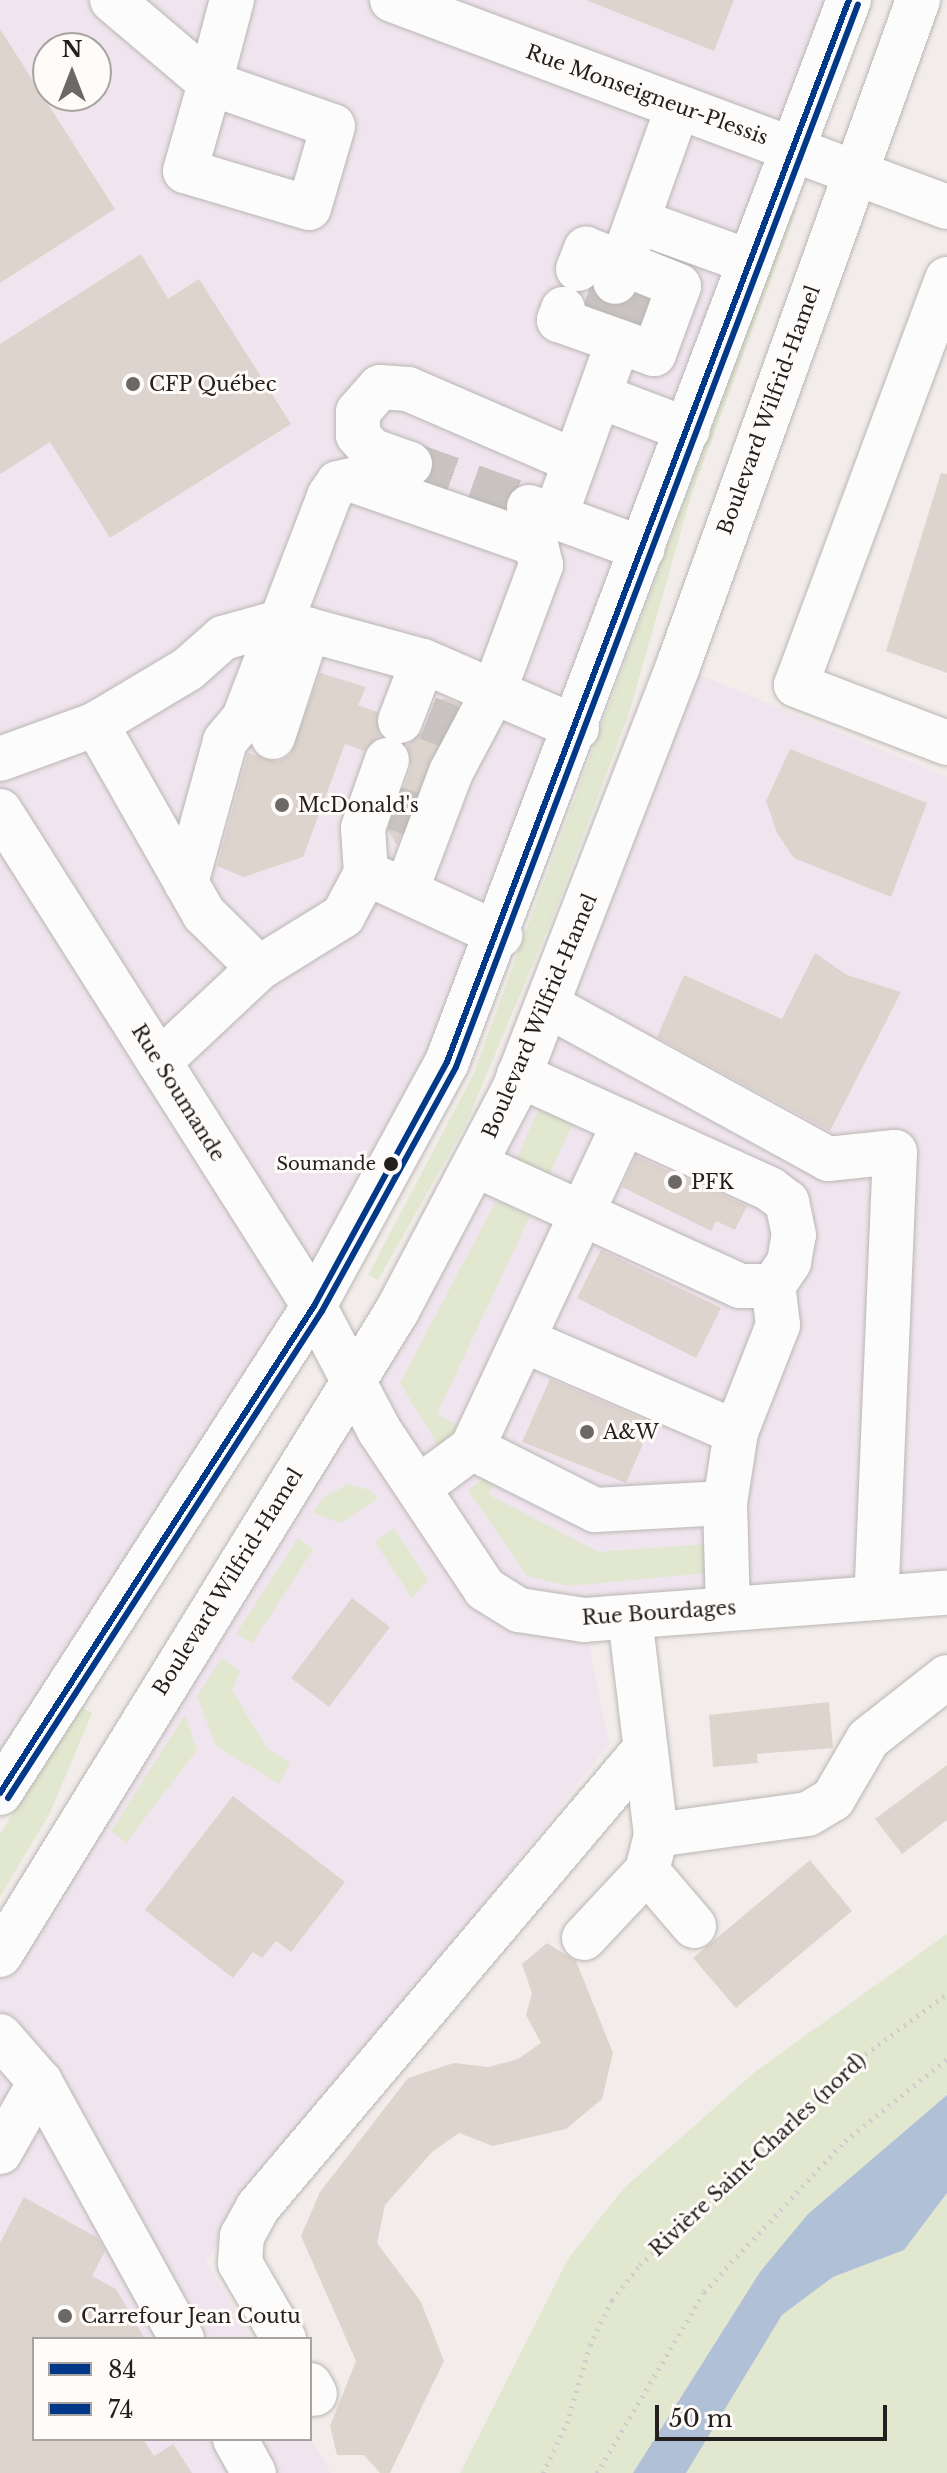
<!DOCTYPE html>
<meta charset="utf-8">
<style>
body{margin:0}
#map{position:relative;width:947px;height:2473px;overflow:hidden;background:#f2edea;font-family:"Libre Baskerville",serif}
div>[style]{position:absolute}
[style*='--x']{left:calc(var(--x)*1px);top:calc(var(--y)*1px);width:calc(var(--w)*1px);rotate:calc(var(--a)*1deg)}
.commercial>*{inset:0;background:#f0e5ee}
.green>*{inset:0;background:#e2e7d0}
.water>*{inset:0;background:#b0c0d6}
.building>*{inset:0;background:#ddd4cd}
.minor-tunnel>*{height:44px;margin-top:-22px;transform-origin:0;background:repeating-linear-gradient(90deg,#c9c4c1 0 44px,transparent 0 66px)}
.path>*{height:5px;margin-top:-2.5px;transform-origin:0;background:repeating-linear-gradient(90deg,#cecccc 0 2px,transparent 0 8px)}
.roads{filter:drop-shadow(0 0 2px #bab6b4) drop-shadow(0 0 2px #bab6b4)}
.minor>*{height:44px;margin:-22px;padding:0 22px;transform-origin:22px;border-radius:22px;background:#fdfcfc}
.major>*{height:44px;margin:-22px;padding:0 22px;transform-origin:22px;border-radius:22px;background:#fdfcfc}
.bus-1>*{height:6px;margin:-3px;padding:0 3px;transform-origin:3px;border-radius:3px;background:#013888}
.bus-2>*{height:6px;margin:-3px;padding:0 3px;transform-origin:3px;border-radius:3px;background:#013888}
.dots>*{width:22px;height:22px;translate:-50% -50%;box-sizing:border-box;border:4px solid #fffbf8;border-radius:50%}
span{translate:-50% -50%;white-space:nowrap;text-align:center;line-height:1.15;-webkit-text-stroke:6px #fffbf8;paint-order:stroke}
.bus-label{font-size:18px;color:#24201e}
.right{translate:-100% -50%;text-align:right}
.street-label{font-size:20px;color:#24201e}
.poi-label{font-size:20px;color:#24201e}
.left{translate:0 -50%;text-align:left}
.legend{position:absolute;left:32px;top:2337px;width:280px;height:104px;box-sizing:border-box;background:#fffbf8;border:2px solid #a7a3a1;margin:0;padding:10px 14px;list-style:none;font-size:24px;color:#24201e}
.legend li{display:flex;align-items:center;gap:16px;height:40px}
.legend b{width:40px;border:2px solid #a7a3a1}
.north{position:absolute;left:32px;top:32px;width:80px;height:80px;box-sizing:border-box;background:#fffbf8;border:2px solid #a7a3a1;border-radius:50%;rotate:0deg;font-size:22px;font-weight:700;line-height:32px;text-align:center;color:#24201e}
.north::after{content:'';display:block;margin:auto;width:28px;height:36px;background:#6c6865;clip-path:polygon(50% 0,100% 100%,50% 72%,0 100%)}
.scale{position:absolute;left:655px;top:2405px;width:232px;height:36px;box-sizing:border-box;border:4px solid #24201e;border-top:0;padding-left:10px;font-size:24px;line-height:28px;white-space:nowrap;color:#24201e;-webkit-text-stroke:6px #fffbf8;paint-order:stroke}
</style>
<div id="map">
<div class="commercial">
<i style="clip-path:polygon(evenodd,0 0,849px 0,475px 994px,0 1793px,0 0,48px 48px,96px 48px,96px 96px,48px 96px,48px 48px)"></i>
<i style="clip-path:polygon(678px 666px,947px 777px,947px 1569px,939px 1593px,584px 1620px,609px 1744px,206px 2261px,252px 2339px,34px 2339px,34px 2439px,310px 2438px,331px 2473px,0 2473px,0 1955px,397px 1312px)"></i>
</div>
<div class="green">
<i style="clip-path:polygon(792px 208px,797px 209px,692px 493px,629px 713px,554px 914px,465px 1126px,378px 1280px,368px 1275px,473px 1075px)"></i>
<i style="clip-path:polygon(544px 1097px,578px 1112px,547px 1180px,514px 1165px)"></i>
<i style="clip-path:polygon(496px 1201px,530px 1216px,437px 1414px,460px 1427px,439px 1447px,400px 1383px)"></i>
<i style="clip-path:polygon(491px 1473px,496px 1478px,489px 1495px,599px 1552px,706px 1544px,708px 1573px,569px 1586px,527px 1576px,468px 1490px)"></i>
<i style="clip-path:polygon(349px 1484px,372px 1491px,377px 1499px,341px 1523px,313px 1513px,323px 1498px)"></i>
<i style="clip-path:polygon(394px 1528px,428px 1580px,412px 1598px,375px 1542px)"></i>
<i style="clip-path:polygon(298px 1538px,313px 1550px,252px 1643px,236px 1634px)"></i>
<i style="clip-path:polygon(222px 1658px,240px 1671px,232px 1690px,267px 1748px,290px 1763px,279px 1784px,216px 1746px,197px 1696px)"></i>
<i style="clip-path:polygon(79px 1706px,92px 1713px,50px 1813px,0 1897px,0 1834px)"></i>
<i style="clip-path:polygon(185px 1715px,197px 1750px,126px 1843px,111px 1831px)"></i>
<i style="clip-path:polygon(947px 1934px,947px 2095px,809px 2214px,760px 2272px,633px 2473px,460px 2473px,568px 2259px,623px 2189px,756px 2071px)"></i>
<i style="clip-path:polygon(947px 2193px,947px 2473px,686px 2473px,782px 2315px,833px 2277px,904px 2250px)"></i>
</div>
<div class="water">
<i style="clip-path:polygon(947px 2095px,947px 2193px,904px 2250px,833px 2277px,782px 2315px,686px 2473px,633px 2473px,760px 2272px,808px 2214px)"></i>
</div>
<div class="building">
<i style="clip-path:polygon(586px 0,734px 0,714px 51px)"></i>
<i style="clip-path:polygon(0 29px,115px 209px,0 283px)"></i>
<i style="clip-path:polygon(141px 254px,168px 299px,199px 279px,291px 424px,110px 538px,50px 442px,0 474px,0 344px)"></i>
<i style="clip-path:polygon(941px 473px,947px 474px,947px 673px,886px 651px)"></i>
<i style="clip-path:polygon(320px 673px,366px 687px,358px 705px,377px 712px,380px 736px,364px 751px,345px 744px,303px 857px,244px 877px,217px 866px,248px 753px,277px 762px,290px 755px)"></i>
<i style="clip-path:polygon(445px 698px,459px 704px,397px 845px,388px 831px,411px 768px,407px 745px,423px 731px,434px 702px)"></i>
<i style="clip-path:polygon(790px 749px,927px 803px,891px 897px,794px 858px,777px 833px,766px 801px)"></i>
<i style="clip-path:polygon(815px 953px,847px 975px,901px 992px,830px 1131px,657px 1037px,684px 975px,782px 1019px)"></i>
<i style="clip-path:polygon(636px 1156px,747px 1206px,735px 1230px,716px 1221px,711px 1231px,622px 1187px)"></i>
<i style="clip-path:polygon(601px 1250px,721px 1308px,696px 1358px,577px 1298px)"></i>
<i style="clip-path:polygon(550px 1379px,652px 1423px,626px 1483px,522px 1442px)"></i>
<i style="clip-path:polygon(352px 1598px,390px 1627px,329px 1707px,291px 1678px)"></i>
<i style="clip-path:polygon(829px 1702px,833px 1748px,757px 1754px,758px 1763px,713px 1767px,709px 1715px)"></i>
<i style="clip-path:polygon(947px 1765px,947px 1820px,902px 1854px,875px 1819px)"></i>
<i style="clip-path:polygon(233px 1796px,345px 1882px,291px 1952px,276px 1941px,262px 1958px,253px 1952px,233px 1978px,145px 1910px)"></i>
<i style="clip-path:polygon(810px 1860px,852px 1911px,736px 2008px,693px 1958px)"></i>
<i style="clip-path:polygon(547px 1943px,576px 1961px,613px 2053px,602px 2099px,566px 2129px,493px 2146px,459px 2133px,432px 2152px,385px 2205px,377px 2243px,421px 2302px,444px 2361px,390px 2473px,380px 2473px,364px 2455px,337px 2455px,330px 2426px,356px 2361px,301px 2236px,320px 2192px,408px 2078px,454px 2063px,488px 2067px,518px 2059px,541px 2043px,526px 2015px,532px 1993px,522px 1964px)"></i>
<i style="clip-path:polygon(24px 2197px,98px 2238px,105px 2251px,92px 2276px,116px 2289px,145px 2339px,34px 2339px,34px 2439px,143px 2439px,154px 2456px,173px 2444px,192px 2473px,0 2473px,0 2243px)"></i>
</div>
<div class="minor-tunnel">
<i style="--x:601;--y:322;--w:42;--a:-70.7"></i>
<i style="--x:632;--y:333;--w:42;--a:-69"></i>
<i style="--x:410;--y:464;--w:124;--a:19.7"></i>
<i style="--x:428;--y:718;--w:29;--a:22"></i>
<i style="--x:394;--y:808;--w:32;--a:18"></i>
</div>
<div class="path">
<i style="--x:543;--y:2473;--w:55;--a:-64.4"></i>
<i style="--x:567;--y:2423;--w:81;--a:-73.6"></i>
<i style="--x:590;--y:2345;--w:50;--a:-63.9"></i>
<i style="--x:612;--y:2300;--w:45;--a:-51.3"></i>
<i style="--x:640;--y:2265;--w:301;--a:-43.2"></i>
<i style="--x:859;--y:2059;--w:109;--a:-36.5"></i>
<i style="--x:597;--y:2473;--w:210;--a:-59.4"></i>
<i style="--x:704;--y:2292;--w:207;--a:-47"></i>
<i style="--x:845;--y:2141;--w:131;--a:-38.8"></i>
</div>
<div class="roads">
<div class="minor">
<i style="--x:112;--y:0;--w:128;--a:40.3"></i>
<i style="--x:210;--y:83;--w:130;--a:19.3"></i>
<i style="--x:333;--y:126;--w:85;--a:106.3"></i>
<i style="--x:309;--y:208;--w:129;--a:-163.4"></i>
<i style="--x:185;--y:171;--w:91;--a:-74.1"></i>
<i style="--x:210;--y:83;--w:86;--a:-75.2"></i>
<i style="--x:392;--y:0;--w:592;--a:20.45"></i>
<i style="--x:637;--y:221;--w:120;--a:19.9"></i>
<i style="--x:578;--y:269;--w:22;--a:-68"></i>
<i style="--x:586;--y:249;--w:39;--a:21"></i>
<i style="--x:622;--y:263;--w:20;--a:110"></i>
<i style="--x:947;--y:279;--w:433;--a:110.4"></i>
<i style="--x:796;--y:685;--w:162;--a:21"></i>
<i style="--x:563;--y:309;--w:12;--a:110"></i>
<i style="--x:559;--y:320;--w:101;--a:19.7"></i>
<i style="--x:654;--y:354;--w:72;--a:-69.8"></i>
<i style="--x:679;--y:286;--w:61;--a:-158"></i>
<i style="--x:622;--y:263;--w:166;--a:-70.3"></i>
<i style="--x:599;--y:396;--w:95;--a:20.9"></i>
<i style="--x:410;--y:464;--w:41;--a:-160.3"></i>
<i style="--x:371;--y:450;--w:20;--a:-131"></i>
<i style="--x:358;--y:435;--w:23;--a:-90"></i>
<i style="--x:358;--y:412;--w:33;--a:-49"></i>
<i style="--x:380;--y:387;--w:28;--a:4"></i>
<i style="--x:408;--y:389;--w:181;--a:23.4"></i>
<i style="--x:529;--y:507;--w:121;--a:20.2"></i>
<i style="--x:555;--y:517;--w:186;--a:-70.2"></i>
<i style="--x:400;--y:721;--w:64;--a:-69"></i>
<i style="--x:423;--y:661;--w:168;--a:23.5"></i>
<i style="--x:273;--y:737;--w:113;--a:-71.9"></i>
<i style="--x:0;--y:759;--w:102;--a:-20"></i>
<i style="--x:0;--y:811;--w:586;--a:57.61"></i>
<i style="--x:314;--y:1306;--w:140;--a:62.3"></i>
<i style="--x:379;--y:1430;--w:191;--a:56.3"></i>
<i style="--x:485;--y:1589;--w:40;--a:32"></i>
<i style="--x:519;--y:1610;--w:66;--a:8.7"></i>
<i style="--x:584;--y:1620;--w:364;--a:-4.3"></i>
<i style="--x:366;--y:873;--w:45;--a:-93.8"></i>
<i style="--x:363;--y:828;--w:72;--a:-70.6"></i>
<i style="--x:186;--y:883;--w:147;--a:-74.6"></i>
<i style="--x:225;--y:741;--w:30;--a:-50"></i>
<i style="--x:244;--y:718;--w:238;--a:-69"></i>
<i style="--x:329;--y:496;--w:16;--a:-55"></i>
<i style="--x:338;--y:483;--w:14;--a:-12"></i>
<i style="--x:352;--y:480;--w:195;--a:19.2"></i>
<i style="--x:536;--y:544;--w:22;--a:77"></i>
<i style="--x:541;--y:565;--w:132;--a:110.4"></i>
<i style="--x:495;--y:689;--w:94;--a:117.9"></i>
<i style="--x:451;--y:772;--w:127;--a:110.7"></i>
<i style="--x:259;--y:968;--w:77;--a:-135.5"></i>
<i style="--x:204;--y:914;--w:219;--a:-119.6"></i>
<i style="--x:96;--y:724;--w:107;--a:-30.9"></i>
<i style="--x:188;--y:669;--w:47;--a:-41.5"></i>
<i style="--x:223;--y:638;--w:59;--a:-15.7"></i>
<i style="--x:280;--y:622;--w:148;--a:15.3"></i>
<i style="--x:549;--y:1006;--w:318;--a:28.7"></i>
<i style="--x:828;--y:1159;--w:67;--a:-6"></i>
<i style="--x:895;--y:1152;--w:446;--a:92.4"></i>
<i style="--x:159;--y:1062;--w:137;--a:-43.2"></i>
<i style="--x:259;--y:968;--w:99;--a:-31.8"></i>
<i style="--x:343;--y:916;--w:49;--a:-61.9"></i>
<i style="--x:366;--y:873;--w:148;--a:24.8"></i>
<i style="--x:476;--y:1165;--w:290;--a:24.6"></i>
<i style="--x:740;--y:1286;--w:33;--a:0"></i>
<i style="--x:773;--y:1286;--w:29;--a:-56"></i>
<i style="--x:789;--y:1262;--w:27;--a:-80"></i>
<i style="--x:794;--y:1235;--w:34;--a:-102"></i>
<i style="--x:787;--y:1202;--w:21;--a:-143"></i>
<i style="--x:770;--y:1189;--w:276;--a:-155.6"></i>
<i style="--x:523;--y:1340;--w:232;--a:23.4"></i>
<i style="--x:472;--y:1448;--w:138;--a:26.8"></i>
<i style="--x:595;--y:1510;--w:130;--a:-3.1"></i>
<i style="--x:725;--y:1503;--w:72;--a:-81.2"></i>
<i style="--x:736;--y:1432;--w:115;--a:-68.6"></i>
<i style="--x:778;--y:1325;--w:39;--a:-97"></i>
<i style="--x:418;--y:1488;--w:67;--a:-36.5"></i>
<i style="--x:472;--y:1448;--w:359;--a:-64.9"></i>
<i style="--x:725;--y:1503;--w:105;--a:88.4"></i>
<i style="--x:630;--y:1617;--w:220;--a:83.2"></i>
<i style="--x:694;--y:1926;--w:72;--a:-130.5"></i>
<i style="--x:647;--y:1871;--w:37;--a:-76"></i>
<i style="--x:656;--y:1835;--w:153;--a:-7.9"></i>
<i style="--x:808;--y:1814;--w:29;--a:-31"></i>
<i style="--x:833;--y:1799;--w:69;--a:-59.7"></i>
<i style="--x:868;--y:1739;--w:100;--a:-38.1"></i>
<i style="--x:584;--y:1938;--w:92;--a:-46.8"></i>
<i style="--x:0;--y:2036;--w:61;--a:49"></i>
<i style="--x:40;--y:2082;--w:294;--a:61.1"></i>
<i style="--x:0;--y:2152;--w:81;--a:-60.3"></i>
<i style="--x:284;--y:2339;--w:88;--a:-120.1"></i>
<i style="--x:240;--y:2263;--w:27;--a:-86"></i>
<i style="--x:242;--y:2236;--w:33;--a:-61"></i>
<i style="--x:258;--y:2207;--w:600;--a:-49.8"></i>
<i style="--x:310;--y:2385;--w:10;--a:61"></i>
<i style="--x:235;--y:2439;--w:39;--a:61"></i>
</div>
<div class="major">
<i style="--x:0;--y:1793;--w:579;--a:-57.19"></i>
<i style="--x:314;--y:1306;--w:278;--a:-61.4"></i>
<i style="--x:447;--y:1062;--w:1136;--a:-69.27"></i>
<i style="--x:0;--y:1955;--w:757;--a:-58.35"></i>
<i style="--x:397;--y:1311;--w:251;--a:-62.2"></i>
<i style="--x:514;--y:1089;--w:454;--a:-68.8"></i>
<i style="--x:678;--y:666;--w:708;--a:-70.18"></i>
</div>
</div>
<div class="bus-1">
<i style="--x:0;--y:1793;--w:579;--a:-57.19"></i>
<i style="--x:314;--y:1306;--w:278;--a:-61.4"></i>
<i style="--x:447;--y:1062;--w:1136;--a:-69.27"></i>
</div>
<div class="bus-2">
<i style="--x:8;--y:1798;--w:579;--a:-57.19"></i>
<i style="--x:322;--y:1311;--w:278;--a:-61.2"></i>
<i style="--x:456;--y:1067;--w:1136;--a:-69.28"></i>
</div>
<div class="dots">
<i style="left:133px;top:384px;background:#6c6865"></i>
<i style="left:282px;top:805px;background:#6c6865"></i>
<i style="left:391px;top:1164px;background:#24201e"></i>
<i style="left:675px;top:1182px;background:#6c6865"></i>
<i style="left:587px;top:1432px;background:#6c6865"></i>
<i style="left:65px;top:2316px;background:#6c6865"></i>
</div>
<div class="bus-label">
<span class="right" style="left:376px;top:1164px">Soumande</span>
</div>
<div class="street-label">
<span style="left:647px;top:95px;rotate:20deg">Rue Monseigneur-Plessis</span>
<span style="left:769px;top:410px;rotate:-70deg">Boulevard Wilfrid-Hamel</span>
<span style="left:540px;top:1016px;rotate:-67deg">Boulevard Wilfrid-Hamel</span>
<span style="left:178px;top:1093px;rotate:58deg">Rue Soumande</span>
<span style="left:228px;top:1582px;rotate:-58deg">Boulevard Wilfrid-Hamel</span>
<span style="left:659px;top:1613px;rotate:-4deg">Rue Bourdages</span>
<span style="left:758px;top:2155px;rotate:-43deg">Rivière Saint-Charles (nord)</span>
</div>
<div class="poi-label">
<span class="left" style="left:149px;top:384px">CFP Québec</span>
<span class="left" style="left:298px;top:805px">McDonald's</span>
<span class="left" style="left:691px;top:1182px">PFK</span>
<span class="left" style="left:603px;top:1432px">A&amp;W</span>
<span class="left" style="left:81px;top:2316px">Carrefour Jean Coutu</span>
</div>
<ul class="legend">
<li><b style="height:10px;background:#013888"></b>84</li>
<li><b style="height:10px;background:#013888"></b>74</li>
</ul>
<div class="north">N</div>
<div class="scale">50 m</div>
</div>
